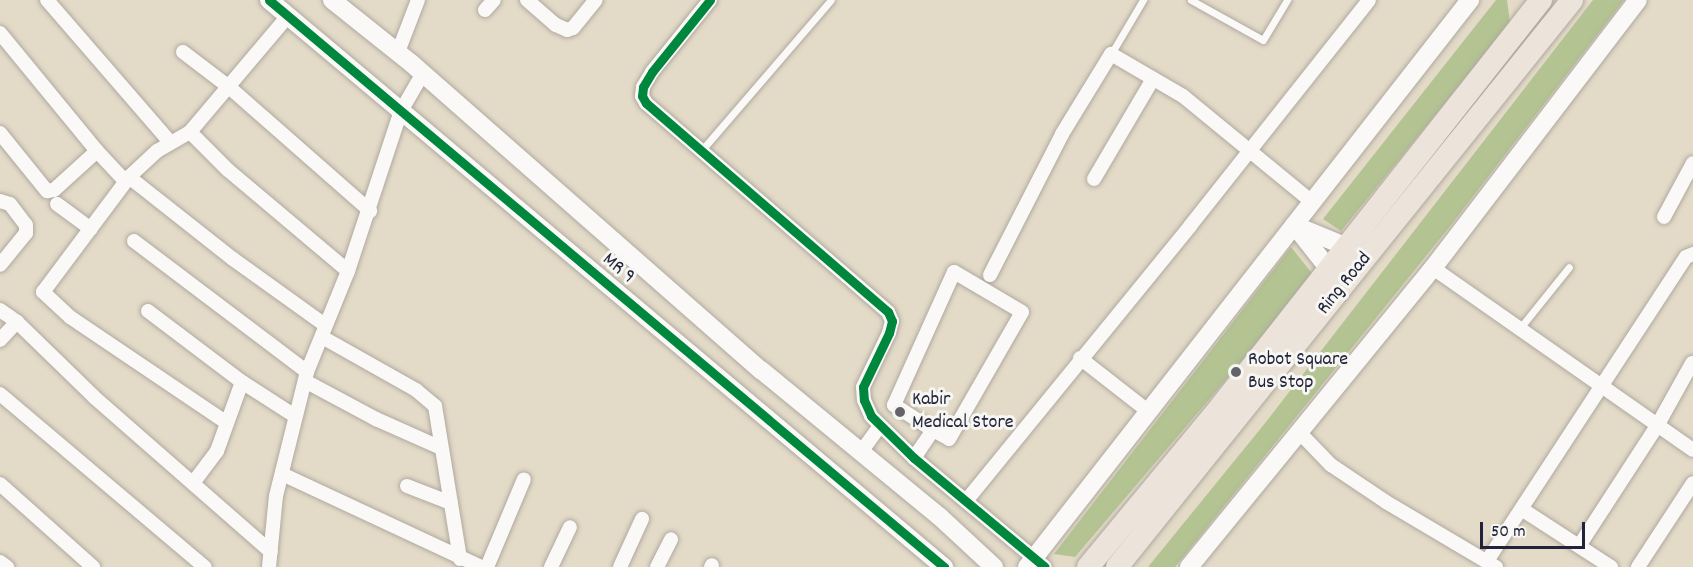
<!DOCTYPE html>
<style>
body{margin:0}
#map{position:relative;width:1693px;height:567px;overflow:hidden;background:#e3dac7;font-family:Dekko,sans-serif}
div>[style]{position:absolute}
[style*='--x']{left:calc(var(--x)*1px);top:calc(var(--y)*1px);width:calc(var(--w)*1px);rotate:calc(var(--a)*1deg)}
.forest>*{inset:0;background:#b3c392}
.roads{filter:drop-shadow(0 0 2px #afa9a0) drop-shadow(0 0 2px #afa9a0)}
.service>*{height:7px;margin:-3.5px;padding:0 3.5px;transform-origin:3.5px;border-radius:3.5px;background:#fbf9f7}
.minor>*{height:14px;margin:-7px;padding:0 7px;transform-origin:7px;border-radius:7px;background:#fbf9f7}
.tertiary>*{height:18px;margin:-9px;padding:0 9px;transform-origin:9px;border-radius:9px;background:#fbf9f7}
.primary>*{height:22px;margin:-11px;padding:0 11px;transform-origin:11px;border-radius:11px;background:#ece3da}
.cycleway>*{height:9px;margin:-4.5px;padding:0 4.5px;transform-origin:4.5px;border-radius:4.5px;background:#00873e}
.dots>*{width:16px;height:16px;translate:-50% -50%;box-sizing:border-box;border:3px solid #f6f6f2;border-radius:50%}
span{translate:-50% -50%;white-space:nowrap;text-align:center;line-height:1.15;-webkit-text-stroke:6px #f6f6f2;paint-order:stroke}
.street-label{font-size:20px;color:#22223b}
.poi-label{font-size:20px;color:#22223b}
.left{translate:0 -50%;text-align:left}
.scale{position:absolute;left:1480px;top:522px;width:105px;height:27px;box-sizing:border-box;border:3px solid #22223b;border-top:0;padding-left:8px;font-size:18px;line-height:21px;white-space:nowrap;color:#22223b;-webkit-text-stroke:4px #f6f6f2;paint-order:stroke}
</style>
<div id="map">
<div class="forest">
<i style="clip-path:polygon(1496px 0,1507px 0,1510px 23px,1341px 231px,1323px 219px)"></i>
<i style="clip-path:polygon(1593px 0,1624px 0,1451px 225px,1175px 567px,1148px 567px,1266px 422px)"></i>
<i style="clip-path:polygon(1291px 247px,1314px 276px,1075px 557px,1054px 554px)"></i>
</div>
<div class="roads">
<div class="service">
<i style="--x:1191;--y:0;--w:82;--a:29.1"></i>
<i style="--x:1263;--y:40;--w:47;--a:-59"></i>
<i style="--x:1111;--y:54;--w:63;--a:-59.3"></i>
<i style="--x:701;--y:151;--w:199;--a:-49.3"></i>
<i style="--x:1520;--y:328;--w:78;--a:-51.2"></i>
</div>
<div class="minor">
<i style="--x:47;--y:0;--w:188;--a:49.1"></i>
<i style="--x:527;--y:0;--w:38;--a:41"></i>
<i style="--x:556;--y:25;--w:12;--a:24"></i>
<i style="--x:567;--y:30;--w:6;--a:-18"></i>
<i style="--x:573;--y:28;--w:36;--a:-51"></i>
<i style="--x:710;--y:0;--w:92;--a:128.9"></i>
<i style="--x:652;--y:72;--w:17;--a:121"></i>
<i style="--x:643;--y:87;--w:9;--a:96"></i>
<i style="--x:642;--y:96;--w:8;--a:60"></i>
<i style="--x:646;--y:103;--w:320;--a:40.8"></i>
<i style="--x:888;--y:312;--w:10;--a:66"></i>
<i style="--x:892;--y:321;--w:12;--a:104"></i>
<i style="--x:889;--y:333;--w:60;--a:115.7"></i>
<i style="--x:863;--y:387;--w:13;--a:86"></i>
<i style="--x:864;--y:400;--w:17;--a:66"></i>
<i style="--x:871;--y:416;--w:60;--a:44.3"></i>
<i style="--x:914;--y:458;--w:170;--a:39.8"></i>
<i style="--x:485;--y:10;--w:13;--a:-48"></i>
<i style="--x:0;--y:33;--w:153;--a:50.6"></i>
<i style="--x:97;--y:151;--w:41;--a:47"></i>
<i style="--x:183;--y:52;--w:58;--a:37.3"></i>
<i style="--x:229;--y:87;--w:188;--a:41.3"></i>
<i style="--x:398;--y:52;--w:56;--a:-69"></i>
<i style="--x:190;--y:132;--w:54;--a:45"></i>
<i style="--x:228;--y:170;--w:157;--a:40.1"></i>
<i style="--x:0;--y:133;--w:75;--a:51"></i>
<i style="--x:47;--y:191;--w:7;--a:-8"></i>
<i style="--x:54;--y:190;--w:58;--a:-42.2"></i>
<i style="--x:129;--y:177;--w:132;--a:38.3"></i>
<i style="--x:233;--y:259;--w:113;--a:35.7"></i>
<i style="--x:1094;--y:179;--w:116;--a:-59.5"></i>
<i style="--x:0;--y:201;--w:10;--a:17"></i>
<i style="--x:10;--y:204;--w:26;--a:53"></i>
<i style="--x:26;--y:225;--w:8;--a:90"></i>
<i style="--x:26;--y:233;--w:41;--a:129.1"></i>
<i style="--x:57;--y:204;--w:42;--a:36.3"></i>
<i style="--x:1664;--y:217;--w:61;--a:-61.8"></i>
<i style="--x:134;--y:241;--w:217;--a:37.1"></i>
<i style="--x:1433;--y:268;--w:317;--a:35"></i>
<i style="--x:990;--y:275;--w:158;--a:-62.9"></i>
<i style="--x:1062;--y:134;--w:94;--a:-58.5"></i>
<i style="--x:1111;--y:54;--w:83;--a:30.3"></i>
<i style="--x:1183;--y:96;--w:167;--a:39.4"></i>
<i style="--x:0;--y:310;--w:21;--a:35"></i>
<i style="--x:17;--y:322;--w:107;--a:44.2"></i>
<i style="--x:94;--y:397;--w:235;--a:41.2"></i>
<i style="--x:148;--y:311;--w:118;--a:37.1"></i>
<i style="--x:242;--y:382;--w:63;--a:32.7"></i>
<i style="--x:322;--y:337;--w:108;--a:29.4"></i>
<i style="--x:416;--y:390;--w:25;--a:40"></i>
<i style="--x:435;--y:406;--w:155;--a:80.7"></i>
<i style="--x:0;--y:340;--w:25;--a:-47"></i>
<i style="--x:1080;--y:358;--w:88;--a:38"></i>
<i style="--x:305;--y:381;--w:81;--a:28.2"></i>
<i style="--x:376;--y:419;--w:71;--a:24"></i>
<i style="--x:0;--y:394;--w:268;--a:40.2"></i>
<i style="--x:227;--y:423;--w:189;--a:-146"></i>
<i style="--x:70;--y:317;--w:37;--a:-137"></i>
<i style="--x:43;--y:292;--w:144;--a:-53.2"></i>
<i style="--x:129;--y:177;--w:38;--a:-43"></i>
<i style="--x:157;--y:151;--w:38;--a:-30"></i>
<i style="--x:190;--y:132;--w:152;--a:-49.8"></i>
<i style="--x:1299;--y:432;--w:46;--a:45.9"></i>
<i style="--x:1331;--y:465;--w:66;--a:33.9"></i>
<i style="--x:1386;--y:502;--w:128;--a:30.6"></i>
<i style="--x:861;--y:452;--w:32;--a:-54"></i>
<i style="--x:914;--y:458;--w:34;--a:-56"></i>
<i style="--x:933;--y:430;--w:18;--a:29"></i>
<i style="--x:949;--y:439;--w:146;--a:-60.1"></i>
<i style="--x:1022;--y:312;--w:79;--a:-149.5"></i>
<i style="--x:954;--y:272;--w:146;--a:114.3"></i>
<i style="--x:894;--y:405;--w:46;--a:32.7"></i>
<i style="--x:282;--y:474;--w:220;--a:25"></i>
<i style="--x:193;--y:483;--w:40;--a:-53"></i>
<i style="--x:217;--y:451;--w:73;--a:-70.1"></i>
<i style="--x:0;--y:484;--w:125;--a:41.7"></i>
<i style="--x:407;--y:486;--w:47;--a:21.1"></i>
<i style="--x:966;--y:501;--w:355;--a:-50.8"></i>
<i style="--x:1190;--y:226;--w:288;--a:-51.6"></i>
<i style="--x:1523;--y:510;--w:105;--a:32.9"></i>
<i style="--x:1579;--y:546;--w:143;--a:-57"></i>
<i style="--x:1657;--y:426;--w:72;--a:-60.9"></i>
<i style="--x:1487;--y:561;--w:363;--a:-56.8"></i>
<i style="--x:1686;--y:257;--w:8;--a:-23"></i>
<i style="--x:0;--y:562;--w:9;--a:36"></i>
<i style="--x:269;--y:567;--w:71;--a:-84.4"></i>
<i style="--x:276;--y:496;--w:128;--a:-76"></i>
<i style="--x:307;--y:372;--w:109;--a:-67.9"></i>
<i style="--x:348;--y:271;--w:169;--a:-71.7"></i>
<i style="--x:401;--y:111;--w:44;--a:-59.9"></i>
<i style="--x:487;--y:567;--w:95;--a:-67.2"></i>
<i style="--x:551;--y:567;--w:44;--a:-64.6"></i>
<i style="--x:620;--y:567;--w:53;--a:-65.4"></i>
<i style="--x:657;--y:567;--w:31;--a:-63"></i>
<i style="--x:711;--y:567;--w:2;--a:-63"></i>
<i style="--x:1638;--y:567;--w:100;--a:-56.8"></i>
</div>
<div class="tertiary">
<i style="--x:269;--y:0;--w:882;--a:40.03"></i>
<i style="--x:332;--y:0;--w:101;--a:38.6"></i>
<i style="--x:411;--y:63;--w:466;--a:41.3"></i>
<i style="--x:761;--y:370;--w:232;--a:39.4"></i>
<i style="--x:940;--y:517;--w:74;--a:42.8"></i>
<i style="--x:1294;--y:225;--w:57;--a:22.5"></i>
<i style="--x:1295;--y:226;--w:55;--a:51.7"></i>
<i style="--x:1027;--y:567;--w:720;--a:-52"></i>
<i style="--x:1189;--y:567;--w:386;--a:-50.8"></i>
<i style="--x:1433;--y:268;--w:337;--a:-52.6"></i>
</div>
<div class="primary">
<i style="--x:1088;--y:567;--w:209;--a:-50.4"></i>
<i style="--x:1221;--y:406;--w:517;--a:-51.76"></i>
<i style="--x:1117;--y:567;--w:727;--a:-51.25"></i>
</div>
</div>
<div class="cycleway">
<i style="--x:269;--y:0;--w:882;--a:40.03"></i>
<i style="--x:710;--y:0;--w:92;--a:128.9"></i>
<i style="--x:652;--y:72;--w:17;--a:121"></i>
<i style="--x:643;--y:87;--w:9;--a:96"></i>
<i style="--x:642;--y:96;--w:8;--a:60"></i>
<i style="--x:646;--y:103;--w:320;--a:40.8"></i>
<i style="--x:888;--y:312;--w:10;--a:66"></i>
<i style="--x:892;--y:321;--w:12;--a:104"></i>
<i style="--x:889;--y:333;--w:60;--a:115.7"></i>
<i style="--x:863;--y:387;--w:13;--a:86"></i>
<i style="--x:864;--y:400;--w:17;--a:66"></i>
<i style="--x:871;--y:416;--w:60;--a:44.3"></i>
<i style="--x:914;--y:458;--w:170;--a:39.8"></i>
</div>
<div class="dots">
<i style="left:1236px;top:372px;background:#66626c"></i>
<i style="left:900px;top:412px;background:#66626c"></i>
</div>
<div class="street-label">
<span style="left:618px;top:269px;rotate:40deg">MR 9</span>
<span style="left:1345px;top:284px;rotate:-51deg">Ring Road</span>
</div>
<div class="poi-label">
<span class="left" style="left:1248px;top:372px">Robot Square<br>Bus Stop</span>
<span class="left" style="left:912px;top:412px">Kabir<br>Medical Store</span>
</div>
<div class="scale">50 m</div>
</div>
